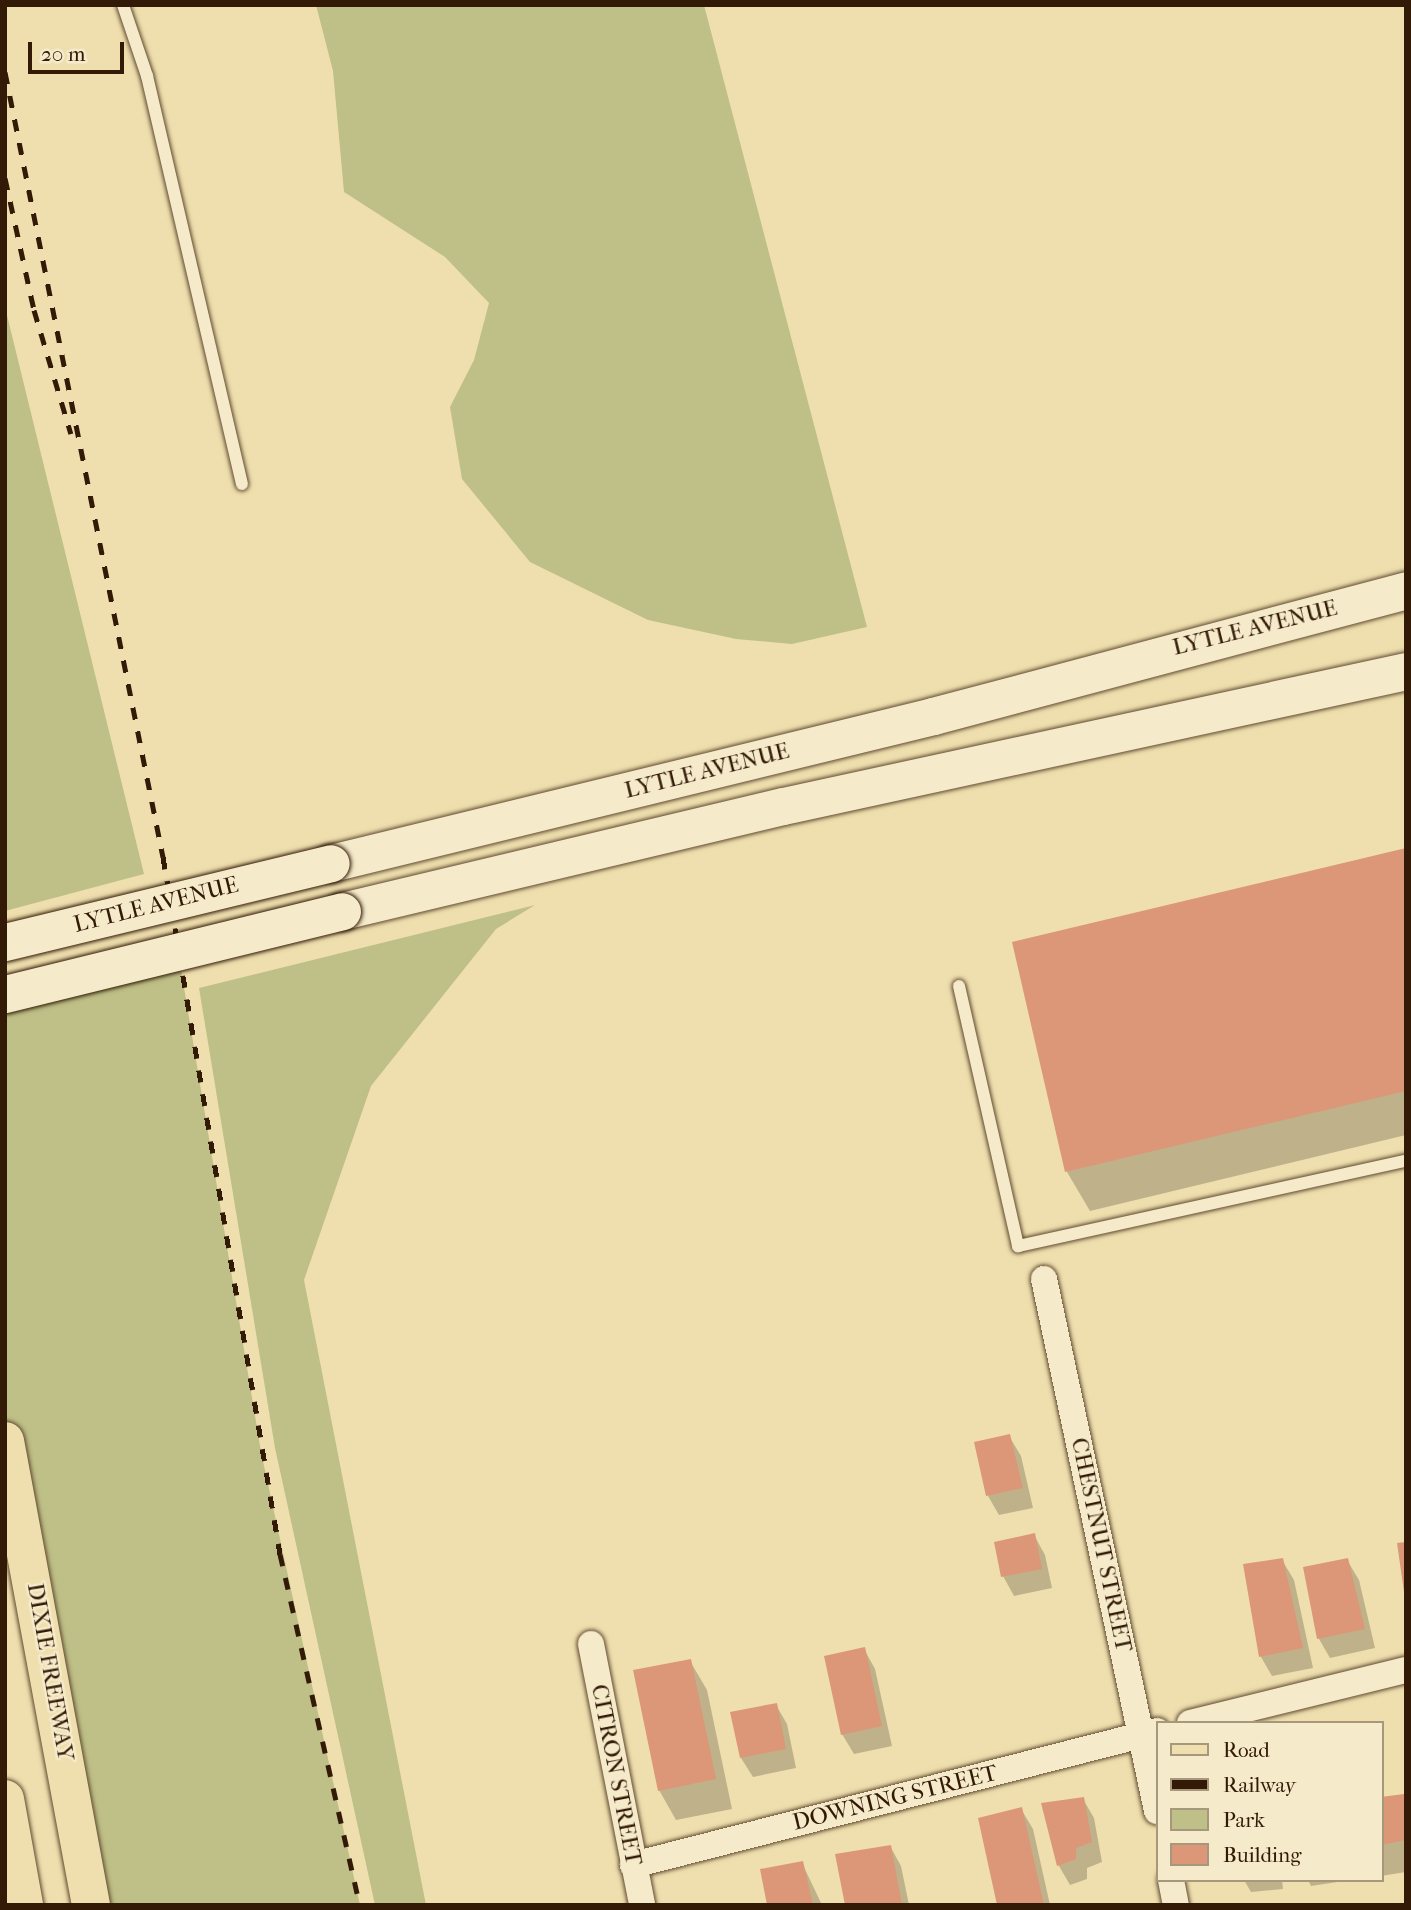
<!DOCTYPE html>
<style>
body{margin:0}
#map{position:relative;width:1411px;height:1910px;overflow:hidden;background:#efdfae;font-family:"IM FELL French Canon",serif}
div>[style]{position:absolute}
[style*='--x']{left:calc(var(--x)*1px);top:calc(var(--y)*1px);width:calc(var(--w)*1px);rotate:calc(var(--a)*1deg)}
.green>*{inset:0;background:#bec087}
.shadow>*{inset:0;background:#0003}
.building>*{inset:0;background:#db9778}
.roads{filter:drop-shadow(0 0 2px #614b31) drop-shadow(0 0 2px #614b31)}
.lane>*{height:12px;margin:-6px;padding:0 6px;transform-origin:6px;border-radius:6px;background:#f5eaca}
.street>*{height:26px;margin:-13px;padding:0 13px;transform-origin:13px;border-radius:13px;background:#f5eaca}
.secondary>*{height:37px;margin:-18.5px;padding:0 18.5px;transform-origin:18.5px;border-radius:18.5px;background:#f5eaca}
.primary>*{height:38px;margin:-19px;padding:0 19px;transform-origin:19px;border-radius:19px;background:#efdfae}
.rail>*{height:5px;margin-top:-2.5px;transform-origin:0;background:repeating-linear-gradient(90deg,#321a07 0 12px,transparent 0 24px)}
.bridges{filter:drop-shadow(0 0 2px #321a07) drop-shadow(0 0 2px #321a07)}
.secondary-bridge>*{height:37px;margin:-18.5px;padding:0 18.5px;transform-origin:18.5px;border-radius:18.5px;background:#f5eaca}
span{translate:-50% -50%;white-space:nowrap;text-align:center;line-height:1.15;-webkit-text-stroke:5px #f5eaca;paint-order:stroke}
.street-label{font-size:23px;color:#321a07}
.frame{position:absolute;inset:0;border:7px solid #321a07;pointer-events:none}
.legend{position:absolute;left:1156px;top:1721px;width:228px;height:161px;box-sizing:border-box;background:#f5eaca;border:2px solid #a7977c;margin:0;padding:9px 12px;list-style:none;font-size:21px;color:#321a07}
.legend li{display:flex;align-items:center;gap:14px;height:35px}
.legend b{width:35px;border:2px solid #a7977c}
.scale{position:absolute;left:28px;top:42px;width:96px;height:32px;box-sizing:border-box;border:4px solid #321a07;border-top:0;padding-left:9px;font-size:21px;line-height:24px;white-space:nowrap;color:#321a07;-webkit-text-stroke:5px #f5eaca;paint-order:stroke}
</style>
<div id="map">
<div class="green">
<i style="clip-path:polygon(316px 5px,704px 5px,867px 627px,792px 644px,736px 639px,648px 620px,530px 562px,462px 479px,450px 407px,474px 360px,489px 303px,445px 257px,344px 192px,333px 71px)"></i>
<i style="clip-path:polygon(5px 307px,144px 874px,5px 911px)"></i>
<i style="clip-path:polygon(535px 905px,496px 929px,371px 1086px,304px 1280px,426px 1905px,375px 1905px,275px 1448px,199px 988px)"></i>
<i style="clip-path:polygon(178px 951px,261px 1452px,360px 1905px,91px 1905px,5px 1441px,5px 999px)"></i>
</div>
<div class="shadow">
<i style="clip-path:polygon(1406px 850px,1406px 1135px,1090px 1211px,1067px 1172px,1014px 944px)"></i>
<i style="clip-path:polygon(1009px 1436px,1021px 1456px,1033px 1508px,999px 1515px,988px 1496px,976px 1443px)"></i>
<i style="clip-path:polygon(1034px 1535px,1045px 1555px,1052px 1588px,1014px 1596px,1003px 1576px)"></i>
<i style="clip-path:polygon(1282px 1560px,1294px 1580px,1313px 1668px,1272px 1676px,1261px 1657px,1245px 1565px)"></i>
<i style="clip-path:polygon(1347px 1560px,1359px 1580px,1375px 1648px,1330px 1658px,1319px 1639px)"></i>
<i style="clip-path:polygon(864px 1649px,875px 1669px,892px 1746px,854px 1754px,842px 1734px)"></i>
<i style="clip-path:polygon(690px 1661px,707px 1690px,732px 1809px,676px 1820px,659px 1790px)"></i>
<i style="clip-path:polygon(776px 1705px,787px 1724px,796px 1768px,753px 1777px,741px 1758px)"></i>
<i style="clip-path:polygon(1404px 1796px,1406px 1872px,1381px 1876px,1381px 1799px)"></i>
<i style="clip-path:polygon(1083px 1799px,1094px 1818px,1102px 1862px,1087px 1868px,1087px 1879px,1070px 1885px,1059px 1866px,1043px 1805px)"></i>
<i style="clip-path:polygon(1021px 1809px,1033px 1829px,1050px 1905px,999px 1905px)"></i>
<i style="clip-path:polygon(890px 1846px,901px 1866px,909px 1905px,846px 1905px)"></i>
<i style="clip-path:polygon(802px 1863px,822px 1905px,769px 1905px)"></i>
<i style="clip-path:polygon(1244px 1880px,1282px 1880px,1283px 1889px,1251px 1892px)"></i>
<i style="clip-path:polygon(1308px 1880px,1351px 1880px,1311px 1886px)"></i>
</div>
<div class="building">
<i style="clip-path:polygon(1406px 848px,1406px 1091px,1065px 1172px,1012px 942px)"></i>
<i style="clip-path:polygon(1010px 1434px,1023px 1488px,986px 1496px,974px 1442px)"></i>
<i style="clip-path:polygon(1035px 1533px,1042px 1569px,1001px 1577px,994px 1542px)"></i>
<i style="clip-path:polygon(1406px 1542px,1406px 1592px,1404px 1592px,1397px 1543px)"></i>
<i style="clip-path:polygon(1283px 1558px,1303px 1648px,1259px 1657px,1243px 1564px)"></i>
<i style="clip-path:polygon(1348px 1558px,1365px 1629px,1317px 1639px,1303px 1567px)"></i>
<i style="clip-path:polygon(865px 1647px,882px 1726px,841px 1735px,824px 1656px)"></i>
<i style="clip-path:polygon(691px 1659px,716px 1779px,658px 1791px,633px 1670px)"></i>
<i style="clip-path:polygon(777px 1703px,786px 1749px,740px 1758px,730px 1712px)"></i>
<i style="clip-path:polygon(1404px 1794px,1406px 1840px,1381px 1845px,1381px 1797px)"></i>
<i style="clip-path:polygon(1084px 1797px,1092px 1842px,1076px 1848px,1076px 1859px,1057px 1866px,1041px 1803px)"></i>
<i style="clip-path:polygon(1022px 1807px,1044px 1905px,997px 1905px,978px 1818px)"></i>
<i style="clip-path:polygon(891px 1845px,902px 1905px,845px 1905px,835px 1854px)"></i>
<i style="clip-path:polygon(803px 1861px,813px 1905px,767px 1905px,760px 1869px)"></i>
</div>
<div class="roads">
<div class="lane">
<i style="--x:123;--y:5;--w:75;--a:71.3"></i>
<i style="--x:147;--y:76;--w:419;--a:76.9"></i>
<i style="--x:959;--y:986;--w:267;--a:77.2"></i>
<i style="--x:1018;--y:1246;--w:397;--a:-12.4"></i>
</div>
<div class="street">
<i style="--x:1044;--y:1279;--w:544;--a:78.01"></i>
<i style="--x:591;--y:1644;--w:266;--a:78.9"></i>
<i style="--x:1190;--y:1723;--w:222;--a:-13.8"></i>
<i style="--x:633;--y:1865;--w:541;--a:-14.34"></i>
<i style="--x:1171;--y:1880;--w:25;--a:79"></i>
</div>
<div class="secondary">
<i style="--x:331;--y:863;--w:620;--a:-13.72"></i>
<i style="--x:933;--y:716;--w:489;--a:-14.9"></i>
<i style="--x:342;--y:911;--w:453;--a:-13.4"></i>
<i style="--x:783;--y:806;--w:637;--a:-12.23"></i>
</div>
<div class="primary">
<i style="--x:5;--y:1441;--w:472;--a:79.5"></i>
<i style="--x:5;--y:1799;--w:108;--a:79.8"></i>
</div>
</div>
<div class="rail">
<i style="--x:5;--y:72;--w:801;--a:78.62"></i>
<i style="--x:163;--y:857;--w:707;--a:80.47"></i>
<i style="--x:280;--y:1554;--w:360;--a:77.2"></i>
<i style="--x:5;--y:178;--w:135;--a:77.6"></i>
<i style="--x:34;--y:310;--w:129;--a:73.4"></i>
</div>
<div class="bridges">
<div class="secondary-bridge">
<i style="--x:5;--y:942;--w:335;--a:-13.6"></i>
<i style="--x:5;--y:994;--w:347;--a:-13.8"></i>
</div>
</div>
<div class="street-label">
<span style="left:1255px;top:628px;rotate:-14deg">LYTLE AVENUE</span>
<span style="left:707px;top:771px;rotate:-14deg">LYTLE AVENUE</span>
<span style="left:156px;top:905px;rotate:-14deg">LYTLE AVENUE</span>
<span style="left:1101px;top:1545px;rotate:78deg">CHESTNUT STREET</span>
<span style="left:50px;top:1672px;rotate:80deg">DIXIE FREEWAY</span>
<span style="left:616px;top:1775px;rotate:79deg">CITRON STREET</span>
<span style="left:895px;top:1798px;rotate:-14deg">DOWNING STREET</span>
</div>
<div class="frame"></div>
<ul class="legend">
<li><b style="height:9px;background:#efdfae"></b>Road</li>
<li><b style="height:9px;background:#321a07"></b>Railway</li>
<li><b style="height:19px;background:#bec087"></b>Park</li>
<li><b style="height:19px;background:#db9778"></b>Building</li>
</ul>
<div class="scale">20 m</div>
</div>
